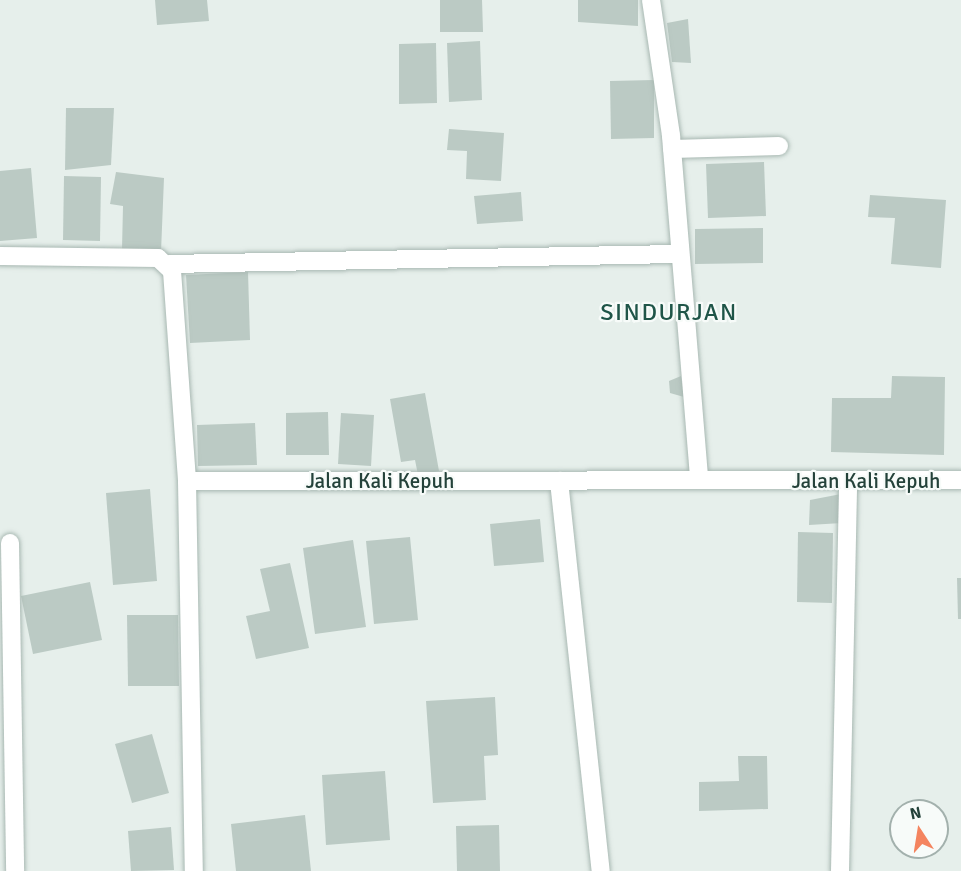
<!DOCTYPE html>
<style>
body{margin:0}
#map{position:relative;width:961px;height:871px;overflow:hidden;background:#e6efeb;font-family:Signika,sans-serif}
div>[style]{position:absolute}
[style*='--x']{left:calc(var(--x)*1px);top:calc(var(--y)*1px);width:calc(var(--w)*1px);rotate:calc(var(--a)*1deg)}
.building>*{inset:0;background:#bbcac4}
.roads{filter:drop-shadow(0 0 2px #a8b8b2) drop-shadow(0 0 2px #a8b8b2)}
.street>*{height:18px;margin:-9px;padding:0 9px;transform-origin:9px;border-radius:9px;background:#fff}
span{translate:-50% -50%;white-space:nowrap;text-align:center;line-height:1.15;-webkit-text-stroke:4.5px #f7fbf9;paint-order:stroke}
.street-label{font-size:21px;color:#24423a}
.quarter-label{font-size:24px;color:#1f5548;letter-spacing:1.5px}
.north{position:absolute;left:889px;top:799px;width:60px;height:60px;box-sizing:border-box;background:#f7fbf9;border:2px solid #a3b1ad;border-radius:50%;rotate:348deg;font-size:16px;font-weight:700;line-height:24px;text-align:center;color:#24423a}
.north::after{content:'';display:block;margin:auto;width:21px;height:27px;background:#f4845f;clip-path:polygon(50% 0,100% 100%,50% 72%,0 100%)}
</style>
<div id="map">
<div class="building">
<i style="clip-path:polygon(155px 0,207px 0,209px 21px,157px 25px)"></i>
<i style="clip-path:polygon(440px 0,482px 0,483px 32px,440px 32px)"></i>
<i style="clip-path:polygon(578px 0,638px 0,638px 26px,578px 22px)"></i>
<i style="clip-path:polygon(688px 19px,691px 63px,672px 62px,667px 23px)"></i>
<i style="clip-path:polygon(480px 41px,482px 100px,449px 102px,447px 43px)"></i>
<i style="clip-path:polygon(436px 43px,437px 103px,399px 104px,399px 44px)"></i>
<i style="clip-path:polygon(654px 80px,654px 138px,611px 139px,610px 81px)"></i>
<i style="clip-path:polygon(66px 108px,114px 108px,111px 165px,65px 170px)"></i>
<i style="clip-path:polygon(449px 129px,504px 133px,501px 181px,466px 179px,467px 151px,447px 150px)"></i>
<i style="clip-path:polygon(764px 162px,766px 216px,708px 218px,706px 164px)"></i>
<i style="clip-path:polygon(31px 168px,37px 238px,0 241px,0 171px)"></i>
<i style="clip-path:polygon(116px 172px,164px 178px,161px 252px,122px 249px,123px 206px,110px 204px)"></i>
<i style="clip-path:polygon(64px 176px,101px 177px,100px 241px,63px 240px)"></i>
<i style="clip-path:polygon(521px 192px,523px 221px,477px 224px,474px 196px)"></i>
<i style="clip-path:polygon(870px 195px,946px 200px,941px 268px,891px 264px,895px 218px,868px 217px)"></i>
<i style="clip-path:polygon(763px 228px,763px 263px,695px 264px,695px 229px)"></i>
<i style="clip-path:polygon(248px 272px,250px 340px,190px 343px,186px 275px)"></i>
<i style="clip-path:polygon(681px 376px,684px 397px,670px 393px,669px 381px)"></i>
<i style="clip-path:polygon(892px 376px,945px 377px,944px 455px,831px 452px,832px 398px,891px 398px)"></i>
<i style="clip-path:polygon(425px 393px,439px 471px,418px 475px,415px 460px,401px 462px,390px 399px)"></i>
<i style="clip-path:polygon(328px 412px,329px 455px,286px 455px,286px 413px)"></i>
<i style="clip-path:polygon(341px 413px,374px 415px,371px 466px,338px 464px)"></i>
<i style="clip-path:polygon(255px 423px,257px 465px,198px 466px,197px 425px)"></i>
<i style="clip-path:polygon(150px 489px,157px 581px,113px 585px,106px 493px)"></i>
<i style="clip-path:polygon(841px 494px,842px 523px,809px 525px,810px 500px)"></i>
<i style="clip-path:polygon(540px 519px,544px 562px,494px 566px,490px 524px)"></i>
<i style="clip-path:polygon(798px 532px,833px 533px,832px 603px,797px 602px)"></i>
<i style="clip-path:polygon(410px 537px,418px 620px,374px 624px,366px 541px)"></i>
<i style="clip-path:polygon(353px 540px,366px 627px,315px 634px,303px 548px)"></i>
<i style="clip-path:polygon(290px 563px,309px 648px,256px 659px,246px 616px,270px 611px,260px 569px)"></i>
<i style="clip-path:polygon(957px 578px,961px 578px,961px 619px,958px 619px)"></i>
<i style="clip-path:polygon(90px 582px,102px 640px,33px 654px,21px 596px)"></i>
<i style="clip-path:polygon(127px 615px,178px 615px,179px 686px,128px 686px)"></i>
<i style="clip-path:polygon(495px 697px,498px 755px,484px 756px,486px 800px,433px 803px,426px 701px)"></i>
<i style="clip-path:polygon(152px 734px,169px 793px,132px 803px,115px 744px)"></i>
<i style="clip-path:polygon(738px 756px,767px 756px,768px 809px,699px 811px,699px 782px,739px 781px)"></i>
<i style="clip-path:polygon(385px 771px,390px 840px,326px 845px,322px 775px)"></i>
<i style="clip-path:polygon(305px 815px,311px 871px,236px 871px,231px 824px)"></i>
<i style="clip-path:polygon(499px 825px,500px 871px,457px 871px,456px 826px)"></i>
<i style="clip-path:polygon(171px 827px,174px 870px,131px 871px,128px 831px)"></i>
</div>
<div class="roads">
<div class="street">
<i style="--x:651;--y:0;--w:137;--a:81.6"></i>
<i style="--x:671;--y:136;--w:345;--a:85.3"></i>
<i style="--x:672;--y:149;--w:107;--a:-1.6"></i>
<i style="--x:0;--y:256;--w:158;--a:0.7"></i>
<i style="--x:158;--y:258;--w:19;--a:43"></i>
<i style="--x:172;--y:271;--w:211;--a:85.9"></i>
<i style="--x:187;--y:481;--w:390;--a:89"></i>
<i style="--x:169;--y:264;--w:509;--a:-1.13"></i>
<i style="--x:187;--y:481;--w:774;--a:-0.07"></i>
<i style="--x:559;--y:481;--w:392;--a:83.9"></i>
<i style="--x:10;--y:543;--w:328;--a:89.1"></i>
<i style="--x:840;--y:871;--w:390;--a:-88.8"></i>
</div>
</div>
<div class="street-label">
<span style="left:380px;top:481px">Jalan Kali Kepuh</span>
<span style="left:866px;top:481px">Jalan Kali Kepuh</span>
</div>
<div class="quarter-label">
<span style="left:669px;top:313px">SINDURJAN</span>
</div>
<div class="north">N</div>
</div>
